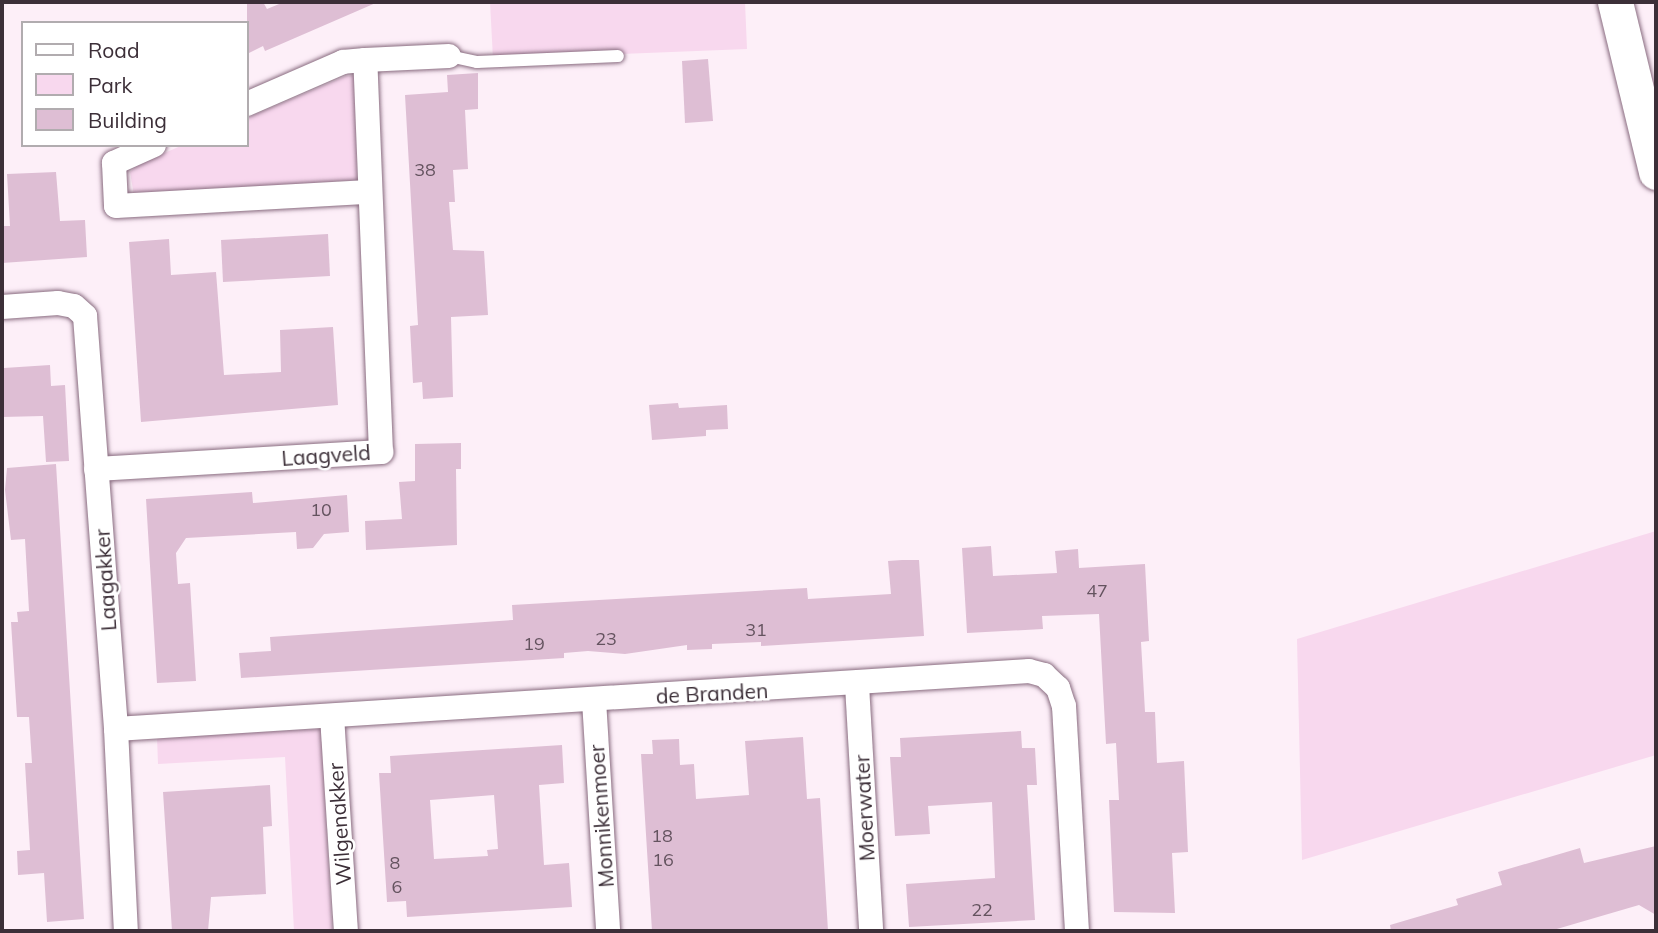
<!DOCTYPE html>
<style>
body{margin:0}
#map{position:relative;width:1658px;height:933px;overflow:hidden;background:#fdeff8;font-family:Mulish,sans-serif}
div>[style]{position:absolute}
[style*='--x']{left:calc(var(--x)*1px);top:calc(var(--y)*1px);width:calc(var(--w)*1px);rotate:calc(var(--a)*1deg)}
.green>*{inset:0;background:#f8d8ee}
.building>*{inset:0;background:#debed4}
.roads{filter:drop-shadow(0 0 2px #896c80) drop-shadow(0 0 2px #896c80)}
.lane>*{height:12px;margin:-6px;padding:0 6px;transform-origin:6px;border-radius:6px;background:#fff}
.street>*{height:24px;margin:-12px;padding:0 12px;transform-origin:12px;border-radius:12px;background:#fff}
.secondary>*{height:35px;margin:-17.5px;padding:0 17.5px;transform-origin:17.5px;border-radius:17.5px;background:#fff}
span{translate:-50% -50%;white-space:nowrap;text-align:center;line-height:1.15;-webkit-text-stroke:5px #fff;paint-order:stroke}
.number-label{font-size:18px;color:#64535f}
.number-label span{-webkit-text-stroke-width:0}
.street-label{font-size:21px;color:#3c2f38}
.frame{position:absolute;inset:0;border:4px solid #3c2f38;pointer-events:none}
.legend{position:absolute;left:21px;top:21px;width:228px;height:126px;box-sizing:border-box;background:#fff;border:2px solid #b1acaf;margin:0;padding:9px 12px;list-style:none;font-size:21px;color:#3c2f38}
.legend li{display:flex;align-items:center;gap:14px;height:35px}
.legend b{width:35px;border:2px solid #b1acaf}
</style>
<div id="map">
<div class="green">
<i style="clip-path:polygon(490px 2px,745px 2px,747px 49px,493px 59px)"></i>
<i style="clip-path:polygon(346px 76px,354px 76px,357px 180px,134px 196px,130px 172px,139px 164px,183px 145px,247px 145px,247px 118px)"></i>
<i style="clip-path:polygon(1656px 531px,1656px 755px,1302px 860px,1297px 639px)"></i>
<i style="clip-path:polygon(321px 729px,332px 931px,294px 931px,285px 757px,158px 764px,157px 737px)"></i>
</div>
<div class="building">
<i style="clip-path:polygon(247px 2px,263px 2px,267px 9px,284px 2px,378px 2px,265px 51px,263px 46px,247px 54px)"></i>
<i style="clip-path:polygon(708px 59px,713px 121px,685px 123px,682px 61px)"></i>
<i style="clip-path:polygon(478px 73px,478px 109px,465px 110px,468px 169px,453px 170px,455px 202px,449px 202px,453px 250px,484px 251px,488px 315px,451px 317px,453px 397px,423px 399px,422px 382px,413px 383px,410px 326px,418px 325px,405px 95px,448px 92px,447px 75px)"></i>
<i style="clip-path:polygon(56px 172px,60px 221px,85px 220px,87px 257px,2px 263px,2px 226px,10px 226px,7px 174px)"></i>
<i style="clip-path:polygon(328px 234px,330px 276px,223px 282px,221px 240px)"></i>
<i style="clip-path:polygon(169px 239px,171px 275px,216px 272px,224px 375px,281px 372px,280px 330px,333px 327px,338px 405px,141px 422px,129px 242px)"></i>
<i style="clip-path:polygon(50px 365px,51px 386px,65px 385px,69px 461px,46px 462px,43px 416px,2px 417px,4px 368px)"></i>
<i style="clip-path:polygon(678px 403px,679px 408px,727px 405px,728px 429px,706px 430px,706px 436px,652px 440px,649px 405px)"></i>
<i style="clip-path:polygon(461px 443px,461px 469px,456px 469px,457px 545px,366px 550px,365px 521px,402px 519px,399px 482px,415px 481px,415px 444px)"></i>
<i style="clip-path:polygon(56px 464px,84px 919px,47px 922px,44px 873px,18px 875px,17px 851px,30px 850px,25px 763px,32px 763px,29px 717px,17px 717px,11px 622px,18px 622px,17px 612px,29px 611px,25px 539px,11px 540px,5px 490px,7px 468px)"></i>
<i style="clip-path:polygon(252px 492px,253px 503px,347px 495px,349px 532px,324px 534px,313px 548px,297px 549px,296px 532px,186px 538px,176px 553px,178px 584px,190px 583px,196px 681px,157px 683px,146px 499px)"></i>
<i style="clip-path:polygon(991px 546px,993px 576px,1057px 573px,1055px 551px,1078px 549px,1079px 568px,1145px 564px,1149px 641px,1141px 642px,1145px 712px,1155px 712px,1157px 763px,1184px 761px,1188px 852px,1172px 853px,1175px 913px,1114px 912px,1109px 800px,1119px 800px,1116px 743px,1106px 744px,1099px 614px,1042px 616px,1043px 629px,967px 633px,962px 548px)"></i>
<i style="clip-path:polygon(902px 560px,919px 560px,924px 636px,761px 646px,761px 642px,712px 644px,712px 649px,687px 650px,687px 645px,625px 654px,588px 651px,564px 653px,564px 658px,241px 678px,239px 653px,271px 651px,270px 637px,513px 620px,512px 605px,807px 588px,808px 599px,891px 594px,888px 561px)"></i>
<i style="clip-path:polygon(1021px 731px,1022px 748px,1035px 748px,1037px 785px,1027px 785px,1035px 920px,909px 927px,906px 884px,995px 878px,992px 802px,928px 806px,930px 834px,895px 836px,890px 757px,901px 757px,900px 738px)"></i>
<i style="clip-path:polygon(803px 737px,807px 799px,820px 798px,828px 931px,652px 931px,641px 754px,653px 754px,652px 740px,679px 739px,680px 765px,694px 764px,696px 799px,749px 795px,745px 741px)"></i>
<i style="clip-path:polygon(evenodd,562px 745px,564px 783px,539px 785px,544px 865px,569px 863px,572px 907px,407px 917px,406px 901px,387px 902px,379px 773px,391px 773px,390px 756px,562px 745px,494px 795px,498px 849px,487px 850px,488px 856px,434px 859px,430px 800px,494px 795px)"></i>
<i style="clip-path:polygon(270px 785px,272px 826px,263px 827px,266px 894px,211px 897px,208px 931px,172px 931px,163px 792px)"></i>
<i style="clip-path:polygon(1656px 846px,1656px 915px,1639px 905px,1550px 931px,1391px 931px,1390px 925px,1458px 905px,1456px 899px,1502px 885px,1498px 872px,1580px 848px,1584px 863px)"></i>
</div>
<div class="roads">
<div class="lane">
<i style="--x:449;--y:56;--w:29;--a:12"></i>
<i style="--x:477;--y:62;--w:141;--a:-2.4"></i>
</div>
<div class="street">
<i style="--x:365;--y:60;--w:84;--a:-2.7"></i>
<i style="--x:154;--y:145;--w:44;--a:155.8"></i>
<i style="--x:114;--y:163;--w:43;--a:87.3"></i>
<i style="--x:116;--y:206;--w:253;--a:-3.2"></i>
<i style="--x:2;--y:307;--w:56;--a:-4.1"></i>
<i style="--x:58;--y:303;--w:16;--a:11"></i>
<i style="--x:74;--y:306;--w:15;--a:42"></i>
<i style="--x:85;--y:316;--w:414;--a:85.7"></i>
<i style="--x:116;--y:729;--w:202;--a:87.2"></i>
<i style="--x:96;--y:469;--w:286;--a:-3.4"></i>
<i style="--x:381;--y:452;--w:392;--a:-92.3"></i>
<i style="--x:365;--y:60;--w:22;--a:175"></i>
<i style="--x:343;--y:62;--w:105;--a:156.4"></i>
<i style="--x:857;--y:685;--w:246;--a:86.7"></i>
<i style="--x:594;--y:700;--w:231;--a:86.5"></i>
<i style="--x:332;--y:716;--w:215;--a:86.3"></i>
<i style="--x:116;--y:729;--w:915;--a:-3.63"></i>
<i style="--x:1029;--y:671;--w:16;--a:15"></i>
<i style="--x:1044;--y:675;--w:19;--a:43"></i>
<i style="--x:1058;--y:688;--w:19;--a:72"></i>
<i style="--x:1064;--y:706;--w:225;--a:86.7"></i>
</div>
<div class="secondary">
<i style="--x:1615;--y:2;--w:175;--a:76.4"></i>
</div>
</div>
<div class="number-label">
<span style="left:425px;top:170px">38</span>
<span style="left:321px;top:510px">10</span>
<span style="left:1097px;top:591px">47</span>
<span style="left:756px;top:630px">31</span>
<span style="left:606px;top:639px">23</span>
<span style="left:534px;top:644px">19</span>
<span style="left:662px;top:836px">18</span>
<span style="left:663px;top:860px">16</span>
<span style="left:395px;top:863px">8</span>
<span style="left:397px;top:887px">6</span>
<span style="left:982px;top:910px">22</span>
</div>
<div class="street-label">
<span style="left:326px;top:455px;rotate:-4deg">Laagveld</span>
<span style="left:105px;top:580px;rotate:-94deg">Laagakker</span>
<span style="left:712px;top:693px;rotate:-3deg">de Branden</span>
<span style="left:864px;top:808px;rotate:-93deg">Moerwater</span>
<span style="left:601px;top:816px;rotate:-94deg">Monnikenmoer</span>
<span style="left:339px;top:824px;rotate:-94deg">Wilgenakker</span>
</div>
<div class="frame"></div>
<ul class="legend">
<li><b style="height:9px;background:#fff"></b>Road</li>
<li><b style="height:19px;background:#f8d8ee"></b>Park</li>
<li><b style="height:19px;background:#debed4"></b>Building</li>
</ul>
</div>
